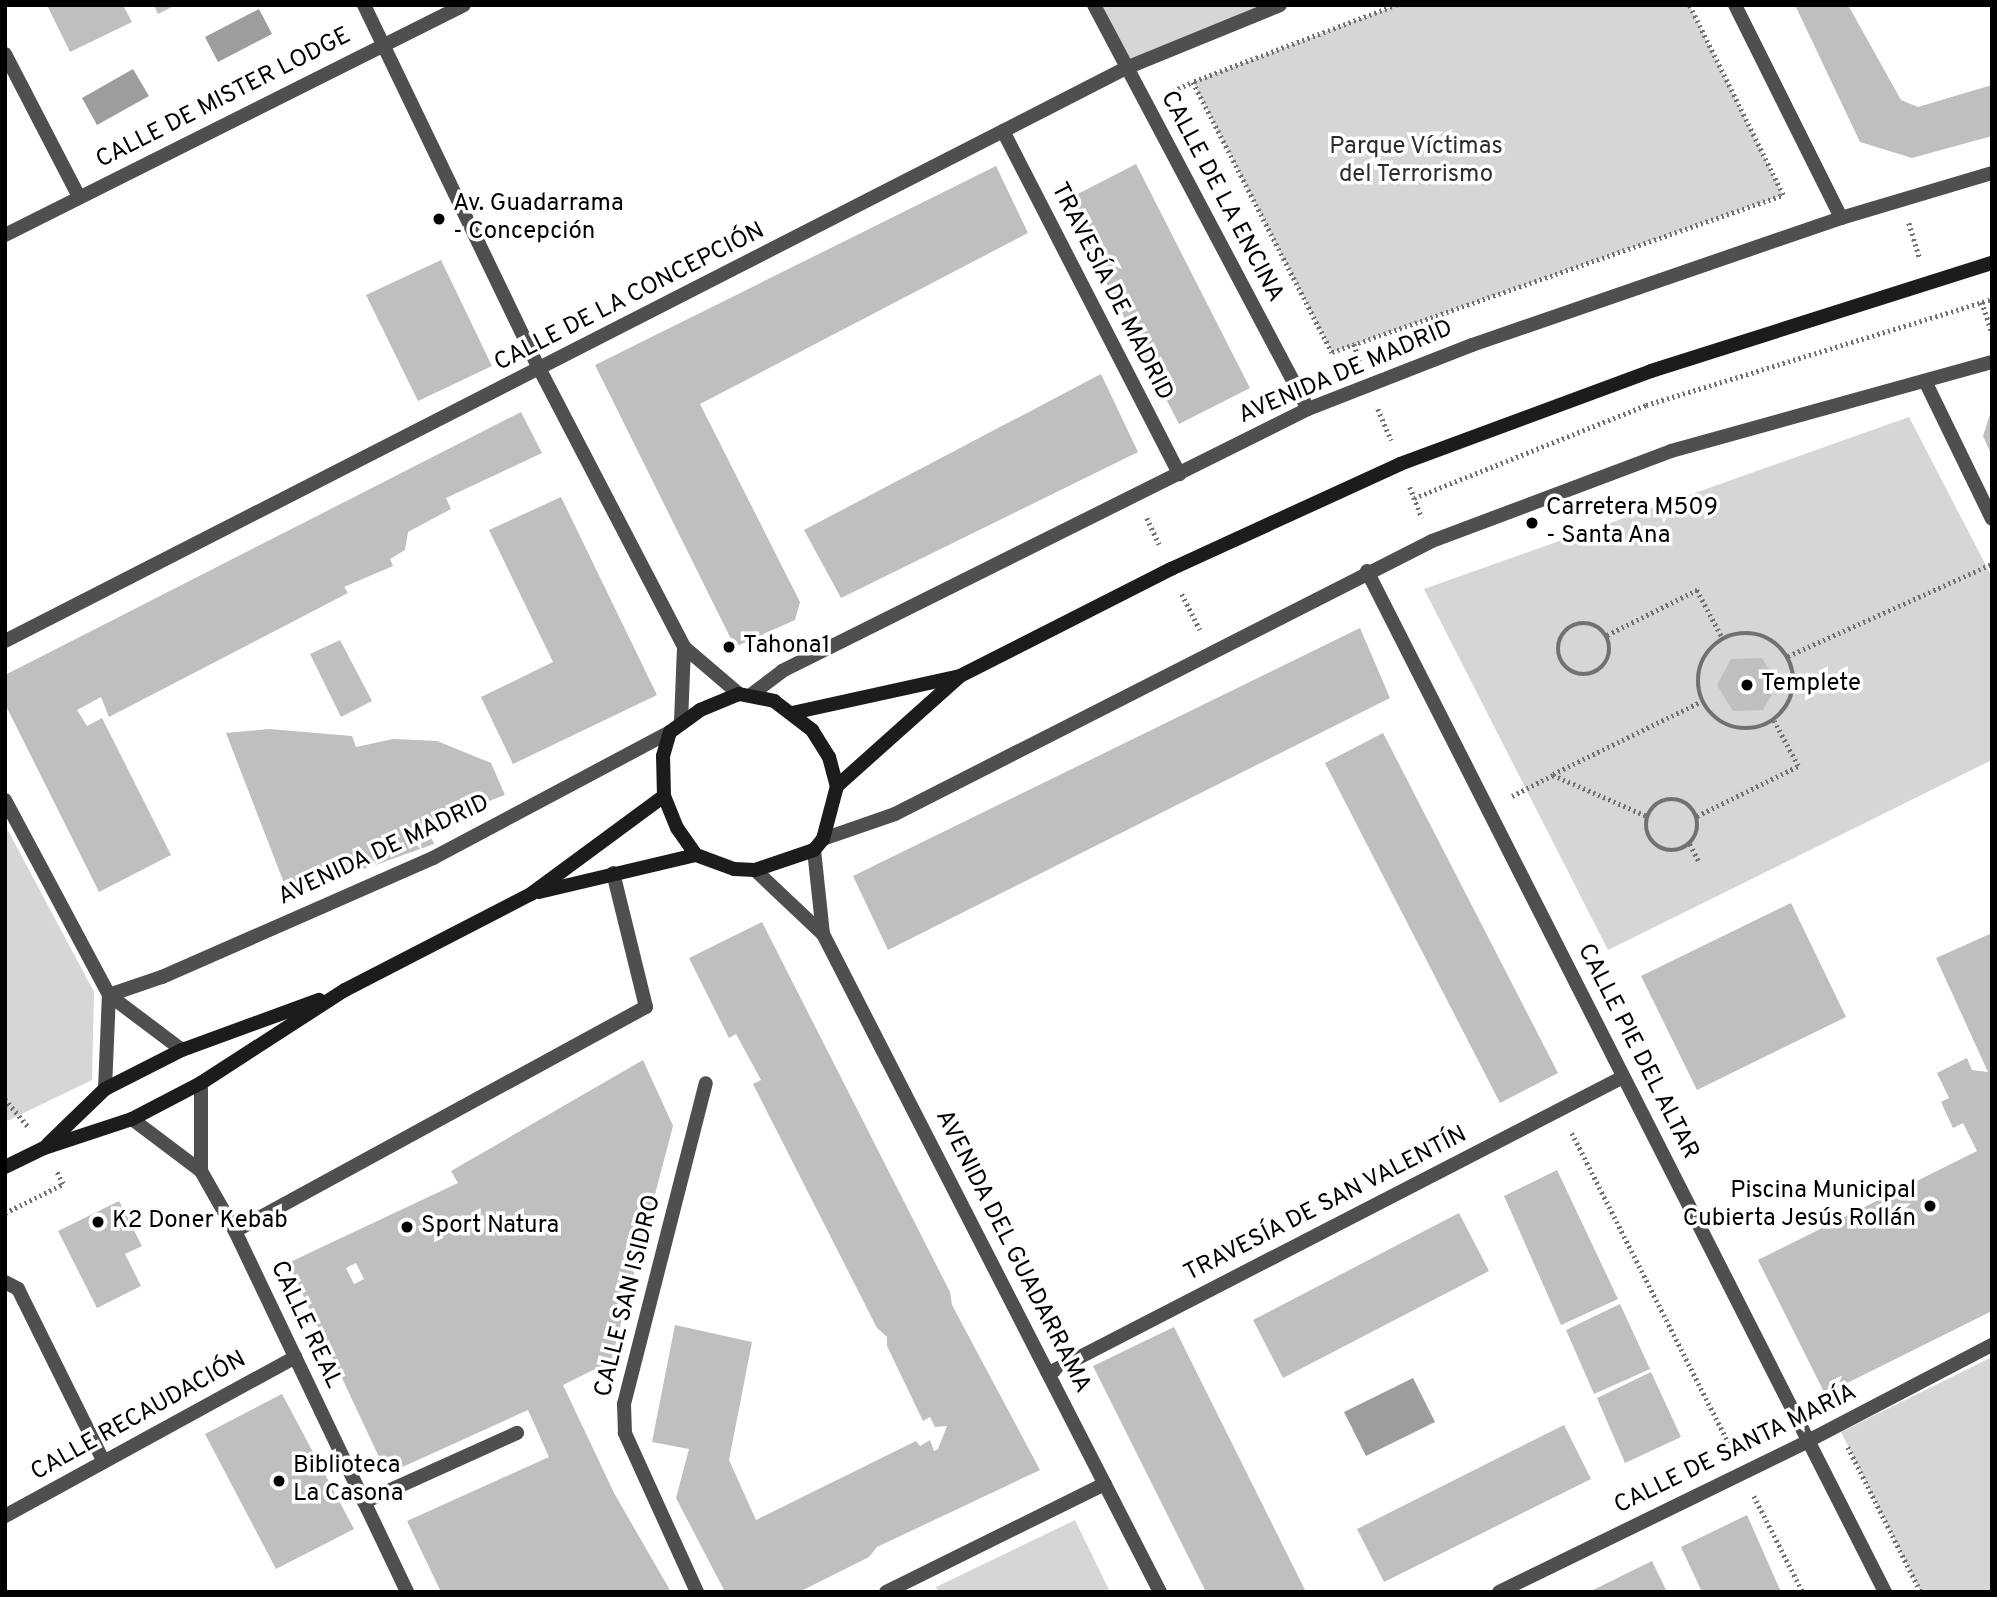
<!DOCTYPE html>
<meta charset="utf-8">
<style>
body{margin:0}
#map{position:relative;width:1997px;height:1597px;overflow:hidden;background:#fff;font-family:Overpass,sans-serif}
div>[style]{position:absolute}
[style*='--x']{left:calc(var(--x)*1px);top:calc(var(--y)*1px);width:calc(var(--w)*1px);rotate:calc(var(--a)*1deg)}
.green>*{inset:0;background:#d6d6d6}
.water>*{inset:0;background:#9d9d9d}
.building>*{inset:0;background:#bfbfbf}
.path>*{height:4.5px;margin-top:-2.25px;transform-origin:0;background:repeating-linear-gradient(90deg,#717171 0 2px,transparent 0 5.5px)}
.path>.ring{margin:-2.25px;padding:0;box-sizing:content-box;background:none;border:4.5px solid #717171;border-radius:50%}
.minor>*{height:14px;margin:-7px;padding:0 7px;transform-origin:7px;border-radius:7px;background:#4f4f4f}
.secondary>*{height:14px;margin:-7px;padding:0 7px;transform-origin:7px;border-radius:7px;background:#1c1c1c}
.dots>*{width:19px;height:19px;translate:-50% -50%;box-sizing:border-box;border:4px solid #fff;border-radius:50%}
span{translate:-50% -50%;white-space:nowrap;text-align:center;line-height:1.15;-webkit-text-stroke:7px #fff;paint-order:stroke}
.street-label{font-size:24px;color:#000}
.park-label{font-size:24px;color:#2d2d2d}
.poi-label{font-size:24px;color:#000}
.left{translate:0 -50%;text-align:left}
.right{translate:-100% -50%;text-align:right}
.frame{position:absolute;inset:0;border:7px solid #000;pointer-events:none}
</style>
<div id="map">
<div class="green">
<i style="clip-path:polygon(1094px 5px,1280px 5px,1126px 68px)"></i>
<i style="clip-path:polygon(1397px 5px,1689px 5px,1783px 195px,1332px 352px,1193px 82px)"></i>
<i style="clip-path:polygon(1909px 417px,1992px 577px,1992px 760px,1608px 950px,1424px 589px)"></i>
<i style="clip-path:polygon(5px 825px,94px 992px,92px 1080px,5px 1122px)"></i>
<i style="clip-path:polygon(1992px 1357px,1992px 1592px,1921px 1592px,1841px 1432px)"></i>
<i style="clip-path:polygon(1075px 1520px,1110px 1592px,938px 1592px,936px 1587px)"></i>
</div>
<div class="water">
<i style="clip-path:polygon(259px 9px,272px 34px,218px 62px,205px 37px)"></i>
<i style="clip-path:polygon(133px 69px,149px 96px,97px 125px,82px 98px)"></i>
<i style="clip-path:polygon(1413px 1378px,1435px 1422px,1366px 1456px,1344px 1412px)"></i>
</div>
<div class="building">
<i style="clip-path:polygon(47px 5px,123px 5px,132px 22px,70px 52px)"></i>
<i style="clip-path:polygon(154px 5px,176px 5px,158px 14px)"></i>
<i style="clip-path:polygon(1795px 5px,1848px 5px,1901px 100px,1918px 107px,1992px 85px,1992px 136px,1912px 158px,1860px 142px)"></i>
<i style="clip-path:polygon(1136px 164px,1250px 388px,1179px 424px,1064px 201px)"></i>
<i style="clip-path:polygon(996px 166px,1028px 233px,700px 404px,800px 602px,795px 620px,735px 647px,595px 365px)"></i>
<i style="clip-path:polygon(441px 260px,492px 366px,418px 401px,366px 295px)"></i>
<i style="clip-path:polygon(1101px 374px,1138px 452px,841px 598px,804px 530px)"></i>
<i style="clip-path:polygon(1991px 411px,1992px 411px,1992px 456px,1983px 436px)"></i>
<i style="clip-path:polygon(521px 412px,542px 453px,446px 498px,451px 509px,408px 532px,405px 550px,390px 559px,393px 566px,344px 587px,348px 593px,109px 717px,101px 697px,77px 710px,87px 726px,102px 718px,171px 855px,99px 892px,5px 704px,5px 675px)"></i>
<i style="clip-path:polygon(561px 497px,657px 695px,513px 764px,481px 697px,553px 662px,489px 530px)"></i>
<i style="clip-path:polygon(1360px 628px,1390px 698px,888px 950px,853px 876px)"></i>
<i style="clip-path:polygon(340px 640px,372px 701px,341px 717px,310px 654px)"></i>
<i style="clip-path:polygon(1762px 658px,1778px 684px,1763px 710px,1733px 711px,1717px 685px,1731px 659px)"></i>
<i style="clip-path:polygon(269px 729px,352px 736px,356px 747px,393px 739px,437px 741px,491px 763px,505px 795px,426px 825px,434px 844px,289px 896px,226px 733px)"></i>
<i style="clip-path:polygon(1383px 733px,1558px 1073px,1500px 1103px,1325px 763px)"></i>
<i style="clip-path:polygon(1791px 903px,1846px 1017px,1697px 1090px,1641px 976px)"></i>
<i style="clip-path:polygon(762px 922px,950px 1292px,952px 1305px,1040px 1470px,877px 1547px,869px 1557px,799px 1592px,725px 1592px,676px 1498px,689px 1449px,652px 1442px,675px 1325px,752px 1342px,729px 1460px,756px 1520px,916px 1441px,920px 1446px,930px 1440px,934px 1451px,938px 1449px,947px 1426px,935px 1427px,930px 1417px,923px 1421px,887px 1346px,887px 1337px,877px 1328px,753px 1084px,761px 1080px,736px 1034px,729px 1038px,689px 958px)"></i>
<i style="clip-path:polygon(1992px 933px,1992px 1311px,1825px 1394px,1758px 1260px,1977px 1151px,1963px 1123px,1953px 1128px,1941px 1102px,1949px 1098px,1937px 1073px,1967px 1058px,1972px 1070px,1988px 1072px,1936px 958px)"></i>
<i style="clip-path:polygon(evenodd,643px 1060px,673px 1126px,611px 1361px,563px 1385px,614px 1493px,671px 1592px,441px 1592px,407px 1521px,549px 1457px,528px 1410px,387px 1474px,288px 1263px,458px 1183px,451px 1171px,643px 1060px,356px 1263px,364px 1279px,354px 1284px,346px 1268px,356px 1263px)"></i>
<i style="clip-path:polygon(1557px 1170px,1618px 1299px,1561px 1325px,1504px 1196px)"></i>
<i style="clip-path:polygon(119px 1201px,142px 1246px,125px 1254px,141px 1286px,97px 1308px,58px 1231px)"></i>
<i style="clip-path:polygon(1459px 1213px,1489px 1271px,1283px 1378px,1253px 1320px)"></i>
<i style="clip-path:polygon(1620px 1304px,1650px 1369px,1594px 1394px,1566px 1330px)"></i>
<i style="clip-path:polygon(1174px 1327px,1306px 1592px,1206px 1592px,1093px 1366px)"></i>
<i style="clip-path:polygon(1651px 1372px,1681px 1437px,1625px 1463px,1597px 1398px)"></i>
<i style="clip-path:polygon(282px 1394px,354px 1529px,276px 1569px,205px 1434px)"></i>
<i style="clip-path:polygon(1564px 1425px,1591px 1479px,1384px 1582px,1357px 1529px)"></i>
<i style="clip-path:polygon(1747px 1515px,1781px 1592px,1702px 1592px,1681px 1547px)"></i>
<i style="clip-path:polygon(1652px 1561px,1667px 1592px,1589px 1592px)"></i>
</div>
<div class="path">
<i style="--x:1397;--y:5;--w:218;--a:159.3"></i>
<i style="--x:1193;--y:82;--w:304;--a:62.8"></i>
<i style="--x:1332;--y:352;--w:478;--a:-19.2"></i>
<i style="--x:1783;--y:195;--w:212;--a:-116.3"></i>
<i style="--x:1168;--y:93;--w:27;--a:-24"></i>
<i style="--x:1909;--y:223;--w:37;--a:73"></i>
<i style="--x:1982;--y:302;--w:33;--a:72"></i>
<i style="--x:1354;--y:344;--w:19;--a:72"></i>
<i style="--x:1378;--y:409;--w:34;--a:67"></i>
<i style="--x:1410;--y:487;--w:33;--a:69"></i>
<i style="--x:1414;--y:498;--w:250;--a:-21.8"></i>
<i style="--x:1646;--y:405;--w:362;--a:-17"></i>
<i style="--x:1147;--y:518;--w:29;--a:65"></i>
<i style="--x:1182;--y:594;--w:40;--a:63.4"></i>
<i class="ring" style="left:1558px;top:623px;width:47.5px;height:47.5px"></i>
<i class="ring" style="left:1698px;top:633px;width:91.5px;height:91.5px"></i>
<i style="--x:1607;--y:635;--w:101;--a:-26.6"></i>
<i style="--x:1697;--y:590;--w:55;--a:62"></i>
<i style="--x:1788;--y:656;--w:224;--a:-24.3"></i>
<i style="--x:1553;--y:774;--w:166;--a:-26.1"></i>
<i style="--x:1512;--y:796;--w:46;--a:-27.1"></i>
<i style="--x:1553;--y:775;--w:103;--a:23.6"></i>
<i class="ring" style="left:1646px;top:799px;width:47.5px;height:47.5px"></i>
<i style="--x:1697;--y:816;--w:113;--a:-26.3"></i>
<i style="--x:1798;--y:766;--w:51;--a:-118.1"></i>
<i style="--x:1690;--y:844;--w:20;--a:63"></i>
<i style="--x:5;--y:1099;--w:38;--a:50"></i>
<i style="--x:1572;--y:1133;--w:355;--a:63.2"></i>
<i style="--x:5;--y:1213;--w:65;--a:-26.6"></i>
<i style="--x:63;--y:1184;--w:15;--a:-118"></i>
<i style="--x:1848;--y:1447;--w:162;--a:63.3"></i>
<i style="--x:1754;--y:1496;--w:108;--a:63"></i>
</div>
<div class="minor">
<i style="--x:364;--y:5;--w:405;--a:64.3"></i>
<i style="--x:540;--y:370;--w:312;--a:62.5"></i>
<i style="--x:684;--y:647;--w:72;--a:40.5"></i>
<i style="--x:1094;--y:5;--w:457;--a:62.1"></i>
<i style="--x:1735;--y:5;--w:238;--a:63.5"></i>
<i style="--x:5;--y:54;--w:161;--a:62.6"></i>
<i style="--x:1003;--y:131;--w:386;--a:62.8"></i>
<i style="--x:5;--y:235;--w:513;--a:-26.61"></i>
<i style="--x:1925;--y:381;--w:153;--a:64.1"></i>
<i style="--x:1367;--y:571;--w:1145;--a:63.1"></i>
<i style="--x:5;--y:641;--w:1259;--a:-27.07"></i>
<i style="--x:1126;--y:68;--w:166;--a:-22.2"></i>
<i style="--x:752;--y:694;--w:38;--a:-37"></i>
<i style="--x:782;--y:671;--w:588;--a:-26.48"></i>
<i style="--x:1308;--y:409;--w:176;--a:-21.3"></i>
<i style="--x:1472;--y:345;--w:390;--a:-19"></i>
<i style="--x:1841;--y:218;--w:158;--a:-16.6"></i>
<i style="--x:681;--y:722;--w:75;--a:-87.7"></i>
<i style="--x:5;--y:800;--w:221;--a:61.9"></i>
<i style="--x:109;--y:995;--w:91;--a:37"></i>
<i style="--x:823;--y:839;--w:76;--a:-19.1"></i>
<i style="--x:895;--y:814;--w:602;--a:-26.95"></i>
<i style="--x:1432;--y:541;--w:255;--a:-20.6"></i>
<i style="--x:1671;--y:451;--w:333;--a:-15.5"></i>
<i style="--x:814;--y:850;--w:84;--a:83.9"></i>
<i style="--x:823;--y:934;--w:739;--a:62.88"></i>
<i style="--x:755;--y:870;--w:93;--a:43.3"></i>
<i style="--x:109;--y:995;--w:56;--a:-18.8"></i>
<i style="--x:162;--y:977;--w:296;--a:-23.7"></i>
<i style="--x:433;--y:858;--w:268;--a:-28"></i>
<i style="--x:201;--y:1083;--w:88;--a:90"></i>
<i style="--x:105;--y:1089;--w:94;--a:-87.6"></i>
<i style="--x:132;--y:1119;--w:86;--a:37"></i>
<i style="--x:201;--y:1171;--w:69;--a:60.5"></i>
<i style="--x:235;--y:1231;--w:400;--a:64.5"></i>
<i style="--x:235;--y:1231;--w:468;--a:-28.6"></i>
<i style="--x:646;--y:1007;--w:138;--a:-103.8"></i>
<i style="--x:5;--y:1282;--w:15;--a:28"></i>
<i style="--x:18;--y:1289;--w:193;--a:63.6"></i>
<i style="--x:1049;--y:1373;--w:646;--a:-27.28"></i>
<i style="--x:364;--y:1502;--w:168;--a:-24.3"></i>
<i style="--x:5;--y:1516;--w:331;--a:-28.7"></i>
<i style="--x:697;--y:1592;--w:175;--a:-114.4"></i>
<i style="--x:625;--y:1433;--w:29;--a:-92"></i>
<i style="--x:624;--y:1404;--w:331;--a:-75.7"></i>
<i style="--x:886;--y:1592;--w:244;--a:-26.3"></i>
<i style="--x:1499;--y:1592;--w:344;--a:-26"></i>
<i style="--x:1808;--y:1441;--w:208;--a:-27.6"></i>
</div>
<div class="secondary">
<i style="--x:739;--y:694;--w:36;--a:11"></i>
<i style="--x:774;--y:701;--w:48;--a:37.3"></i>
<i style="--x:812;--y:730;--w:32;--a:58"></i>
<i style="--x:829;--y:757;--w:30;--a:75"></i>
<i style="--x:837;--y:786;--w:55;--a:104.8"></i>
<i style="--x:823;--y:839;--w:14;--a:129"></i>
<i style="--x:814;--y:850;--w:62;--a:161.3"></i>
<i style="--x:755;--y:870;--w:21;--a:-177"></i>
<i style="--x:734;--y:869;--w:40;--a:-159.8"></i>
<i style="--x:696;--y:855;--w:33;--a:-125"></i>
<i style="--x:677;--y:828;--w:35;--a:-112"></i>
<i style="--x:664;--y:796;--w:40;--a:-91.4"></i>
<i style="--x:663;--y:756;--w:25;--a:-74"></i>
<i style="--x:670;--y:732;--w:37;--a:-36"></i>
<i style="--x:700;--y:710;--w:42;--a:-22.3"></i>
<i style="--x:792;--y:713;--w:172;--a:-12.4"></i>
<i style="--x:960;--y:676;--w:237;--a:-26.9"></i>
<i style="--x:1171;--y:569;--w:252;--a:-24.6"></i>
<i style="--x:1400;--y:464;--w:268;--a:-20.3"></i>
<i style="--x:1651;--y:371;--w:358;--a:-17.6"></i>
<i style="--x:837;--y:786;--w:164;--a:-41.8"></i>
<i style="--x:539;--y:892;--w:161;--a:-13.3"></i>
<i style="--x:48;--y:1144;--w:79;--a:-44"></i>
<i style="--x:105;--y:1089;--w:86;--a:-26.9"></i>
<i style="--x:182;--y:1050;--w:146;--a:-20.1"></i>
<i style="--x:5;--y:1167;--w:43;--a:-26"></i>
<i style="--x:44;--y:1148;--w:93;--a:-18.2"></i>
<i style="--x:132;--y:1119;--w:78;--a:-27.6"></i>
<i style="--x:201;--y:1083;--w:171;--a:-32.9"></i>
<i style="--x:345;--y:990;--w:209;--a:-27.3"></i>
<i style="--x:531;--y:894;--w:165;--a:-36.4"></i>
</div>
<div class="dots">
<i style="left:439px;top:219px;background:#000"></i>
<i style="left:1532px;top:523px;background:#000"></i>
<i style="left:729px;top:647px;background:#000"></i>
<i style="left:1747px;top:685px;background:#000"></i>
<i style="left:1930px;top:1206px;background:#000"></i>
<i style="left:98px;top:1222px;background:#000"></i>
<i style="left:407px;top:1227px;background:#000"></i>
<i style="left:279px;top:1481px;background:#000"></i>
</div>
<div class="street-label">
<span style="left:224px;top:99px;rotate:-27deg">CALLE DE MISTER LODGE</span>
<span style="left:1221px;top:197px;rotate:62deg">CALLE DE LA ENCINA</span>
<span style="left:1111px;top:292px;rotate:63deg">TRAVESÍA DE MADRID</span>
<span style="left:630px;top:298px;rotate:-27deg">CALLE DE LA CONCEPCIÓN</span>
<span style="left:1346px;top:373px;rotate:-23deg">AVENIDA DE MADRID</span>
<span style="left:384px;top:851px;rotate:-25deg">AVENIDA DE MADRID</span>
<span style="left:1637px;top:1052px;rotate:63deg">CALLE PIE DEL ALTAR</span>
<span style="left:1326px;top:1205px;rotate:-27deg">TRAVESÍA DE SAN VALENTÍN</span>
<span style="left:1012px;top:1252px;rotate:63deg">AVENIDA DEL GUADARRAMA</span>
<span style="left:629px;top:1296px;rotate:-76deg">CALLE SAN ISIDRO</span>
<span style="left:305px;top:1325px;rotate:65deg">CALLE REAL</span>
<span style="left:139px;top:1417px;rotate:-29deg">CALLE RECAUDACIÓN</span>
<span style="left:1736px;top:1450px;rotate:-26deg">CALLE DE SANTA MARÍA</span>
</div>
<div class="park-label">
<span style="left:1416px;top:162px">Parque Víctimas<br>del Terrorismo</span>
</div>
<div class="poi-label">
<span class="left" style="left:453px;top:219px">Av. Guadarrama<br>- Concepción</span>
<span class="left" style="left:1546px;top:523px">Carretera M509<br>- Santa Ana</span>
<span class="left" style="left:743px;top:647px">Tahona1</span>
<span class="left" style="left:1761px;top:685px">Templete</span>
<span class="right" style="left:1916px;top:1206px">Piscina Municipal<br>Cubierta Jesús Rollán</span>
<span class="left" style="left:112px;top:1222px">K2 Doner Kebab</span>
<span class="left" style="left:421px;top:1227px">Sport Natura</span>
<span class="left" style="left:293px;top:1481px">Biblioteca<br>La Casona</span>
</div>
<div class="frame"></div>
</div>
